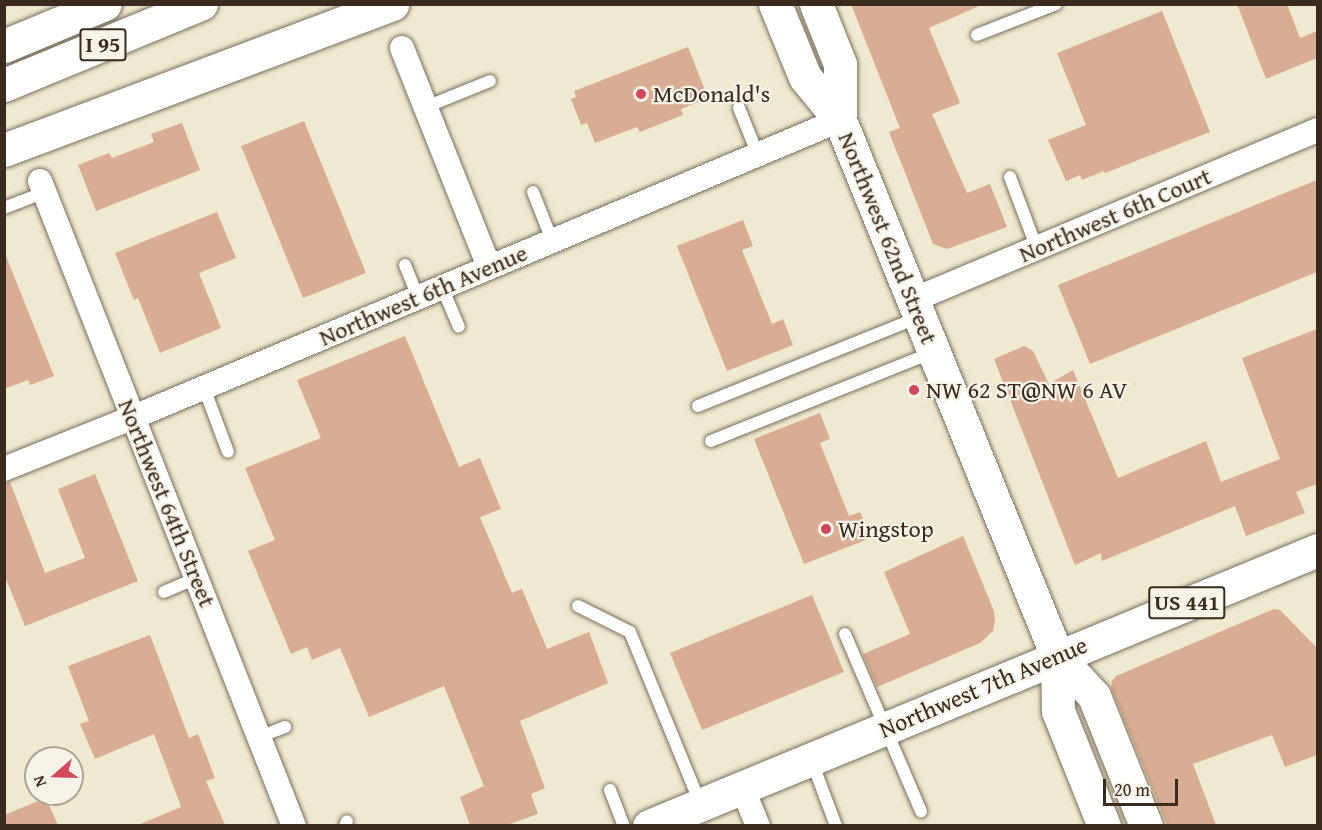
<!DOCTYPE html>
<style>
body{margin:0}
#map{position:relative;width:1322px;height:830px;overflow:hidden;background:#efe9d0;font-family:"Gentium Book Plus",serif}
div>[style]{position:absolute}
[style*='--x']{left:calc(var(--x)*1px);top:calc(var(--y)*1px);width:calc(var(--w)*1px);rotate:calc(var(--a)*1deg)}
.building>*{inset:0;background:#d9ac94}
.roads{filter:drop-shadow(0 0 2px #7a6d5c) drop-shadow(0 0 2px #7a6d5c)}
.service>*{height:12px;margin:-6px;padding:0 6px;transform-origin:6px;border-radius:6px;background:#fff}
.minor>*{height:24px;margin:-12px;padding:0 12px;transform-origin:12px;border-radius:12px;background:#fff}
.secondary>*{height:33px;margin:-16.5px;padding:0 16.5px;transform-origin:16.5px;border-radius:16.5px;background:#fff}
.primary>*{height:33px;margin:-16.5px;padding:0 16.5px;transform-origin:16.5px;border-radius:16.5px;background:#fff}
.motorway>*{height:33px;margin:-16.5px;padding:0 16.5px;transform-origin:16.5px;border-radius:16.5px;background:#fff}
.dots>*{width:16px;height:16px;translate:-50% -50%;box-sizing:border-box;border:3px solid #f7f3e8;border-radius:50%}
span{translate:-50% -50%;white-space:nowrap;text-align:center;line-height:1.15;-webkit-text-stroke:4.5px #f7f3e8;paint-order:stroke}
.shield-label span{padding:2px 4px;background:#f7f3e8;border:2px solid;border-radius:4px;-webkit-text-stroke-width:0}
.shield-label{font-size:22px;color:#3b2a1e;font-weight:700}
.poi-label{font-size:24px;color:#3b2a1e}
.left{translate:0 -50%;text-align:left}
.street-label{font-size:24px;color:#3b2a1e}
.frame{position:absolute;inset:0;border:6px solid #3b2a1e;pointer-events:none}
.north{position:absolute;left:24px;top:746px;width:60px;height:60px;box-sizing:border-box;background:#f7f3e8;border:2px solid #aca397;border-radius:50%;rotate:250deg;font-size:16px;font-weight:700;line-height:24px;text-align:center;color:#3b2a1e}
.north::after{content:'';display:block;margin:auto;width:21px;height:27px;background:#d1495b;clip-path:polygon(50% 0,100% 100%,50% 72%,0 100%)}
.scale{position:absolute;left:1103px;top:779px;width:75px;height:27px;box-sizing:border-box;border:3px solid #3b2a1e;border-top:0;padding-left:8px;font-size:18px;line-height:21px;white-space:nowrap;color:#3b2a1e;-webkit-text-stroke:4px #f7f3e8;paint-order:stroke}
</style>
<div id="map">
<div class="building">
<i style="clip-path:polygon(851px 4px,984px 4px,929px 28px,960px 103px,932px 114px,967px 193px,990px 184px,1007px 227px,947px 249px,933px 244px,889px 132px,900px 128px)"></i>
<i style="clip-path:polygon(1237px 4px,1287px 4px,1300px 38px,1317px 31px,1317px 58px,1266px 79px)"></i>
<i style="clip-path:polygon(1162px 11px,1210px 132px,1105px 173px,1104px 171px,1082px 180px,1080px 175px,1066px 181px,1048px 140px,1086px 125px,1057px 53px)"></i>
<i style="clip-path:polygon(688px 47px,708px 98px,681px 109px,683px 115px,640px 132px,637px 127px,595px 143px,587px 123px,581px 125px,571px 99px,576px 97px,574px 91px)"></i>
<i style="clip-path:polygon(304px 121px,366px 273px,303px 298px,241px 146px)"></i>
<i style="clip-path:polygon(182px 123px,200px 170px,96px 211px,78px 165px,109px 153px,112px 158px,154px 142px,151px 134px)"></i>
<i style="clip-path:polygon(1317px 180px,1317px 272px,1090px 364px,1058px 285px)"></i>
<i style="clip-path:polygon(217px 212px,236px 258px,199px 273px,221px 328px,160px 353px,138px 298px,134px 300px,115px 253px)"></i>
<i style="clip-path:polygon(743px 220px,753px 246px,742px 250px,772px 324px,783px 319px,793px 345px,727px 371px,677px 246px)"></i>
<i style="clip-path:polygon(4px 251px,54px 376px,30px 385px,28px 380px,4px 389px)"></i>
<i style="clip-path:polygon(1317px 329px,1317px 484px,1296px 492px,1305px 513px,1246px 536px,1235px 506px,1102px 561px,1101px 553px,1075px 565px,994px 359px,1024px 346px,1033px 351px,1049px 384px,1073px 370px,1118px 478px,1206px 441px,1221px 482px,1280px 459px,1242px 358px)"></i>
<i style="clip-path:polygon(405px 336px,459px 467px,480px 458px,501px 509px,480px 517px,512px 593px,522px 589px,547px 649px,589px 632px,608px 683px,520px 721px,545px 788px,531px 794px,538px 814px,507px 825px,470px 825px,460px 797px,484px 786px,444px 686px,369px 717px,340px 648px,312px 660px,307px 647px,291px 654px,248px 551px,275px 540px,245px 468px,321px 438px,297px 380px)"></i>
<i style="clip-path:polygon(820px 413px,830px 439px,820px 443px,849px 516px,860px 512px,871px 538px,804px 564px,754px 439px)"></i>
<i style="clip-path:polygon(95px 474px,138px 581px,25px 626px,4px 574px,4px 483px,10px 482px,45px 573px,85px 558px,58px 489px)"></i>
<i style="clip-path:polygon(963px 536px,994px 611px,995px 621px,993px 631px,980px 643px,877px 687px,863px 654px,910px 634px,884px 572px)"></i>
<i style="clip-path:polygon(812px 595px,844px 672px,702px 730px,670px 653px)"></i>
<i style="clip-path:polygon(1274px 609px,1280px 610px,1317px 648px,1317px 755px,1285px 767px,1272px 735px,1193px 764px,1216px 825px,1167px 825px,1111px 687px,1112px 681px,1116px 676px)"></i>
<i style="clip-path:polygon(150px 635px,189px 738px,198px 734px,215px 778px,206px 781px,225px 825px,138px 825px,181px 807px,154px 734px,95px 759px,80px 724px,89px 721px,68px 666px)"></i>
<i style="clip-path:polygon(46px 798px,58px 825px,4px 825px,4px 815px)"></i>
</div>
<div class="roads">
<div class="service">
<i style="--x:977;--y:35;--w:85;--a:-21.4"></i>
<i style="--x:426;--y:107;--w:69;--a:-22.1"></i>
<i style="--x:739;--y:108;--w:51;--a:68"></i>
<i style="--x:1010;--y:177;--w:77;--a:69.4"></i>
<i style="--x:533;--y:192;--w:52;--a:68.4"></i>
<i style="--x:4;--y:208;--w:44;--a:-21.3"></i>
<i style="--x:405;--y:265;--w:35;--a:68"></i>
<i style="--x:442;--y:287;--w:43;--a:67"></i>
<i style="--x:204;--y:388;--w:68;--a:69.4"></i>
<i style="--x:698;--y:406;--w:238;--a:-21.9"></i>
<i style="--x:711;--y:441;--w:239;--a:-21.8"></i>
<i style="--x:164;--y:592;--w:36;--a:-23"></i>
<i style="--x:578;--y:606;--w:58;--a:26.6"></i>
<i style="--x:630;--y:632;--w:185;--a:67.7"></i>
<i style="--x:845;--y:634;--w:193;--a:66.8"></i>
<i style="--x:259;--y:737;--w:28;--a:-21"></i>
<i style="--x:811;--y:759;--w:72;--a:69.5"></i>
<i style="--x:610;--y:790;--w:39;--a:69"></i>
<i style="--x:345;--y:826;--w:5;--a:-68"></i>
</div>
<div class="minor">
<i style="--x:402;--y:48;--w:236;--a:68.3"></i>
<i style="--x:40;--y:181;--w:693;--a:68.51"></i>
<i style="--x:913;--y:300;--w:439;--a:-22.8"></i>
<i style="--x:4;--y:469;--w:140;--a:-21.8"></i>
<i style="--x:134;--y:417;--w:766;--a:-22.82"></i>
<i style="--x:742;--y:787;--w:42;--a:67.7"></i>
</div>
<div class="secondary">
<i style="--x:775;--y:4;--w:79;--a:67.7"></i>
<i style="--x:805;--y:77;--w:55;--a:50.9"></i>
<i style="--x:840;--y:120;--w:578;--a:67.96"></i>
<i style="--x:1057;--y:656;--w:54;--a:47.2"></i>
<i style="--x:1094;--y:696;--w:140;--a:68.2"></i>
<i style="--x:816;--y:4;--w:65;--a:68.2"></i>
<i style="--x:840;--y:64;--w:56;--a:90"></i>
<i style="--x:1057;--y:656;--w:55;--a:89"></i>
<i style="--x:1058;--y:711;--w:124;--a:68.2"></i>
</div>
<div class="primary">
<i style="--x:649;--y:826;--w:724;--a:-22.42"></i>
</div>
<div class="motorway">
<i style="--x:4;--y:46;--w:109;--a:-22.6"></i>
<i style="--x:4;--y:85;--w:213;--a:-22.4"></i>
<i style="--x:4;--y:150;--w:415;--a:-20.6"></i>
</div>
</div>
<div class="dots">
<i style="left:641px;top:94px;background:#d1495b"></i>
<i style="left:914px;top:390px;background:#d1495b"></i>
<i style="left:826px;top:529px;background:#d1495b"></i>
</div>
<div class="shield-label">
<span style="left:103px;top:45px">I 95</span>
<span style="left:1187px;top:603px">US 441</span>
</div>
<div class="poi-label">
<span class="left" style="left:653px;top:94px">McDonald's</span>
<span class="left" style="left:926px;top:390px">NW 62 ST@NW 6 AV</span>
<span class="left" style="left:838px;top:529px">Wingstop</span>
</div>
<div class="street-label">
<span style="left:1115px;top:215px;rotate:-23deg">Northwest 6th Court</span>
<span style="left:888px;top:238px;rotate:68deg">Northwest 62nd Street</span>
<span style="left:423px;top:295px;rotate:-23deg">Northwest 6th Avenue</span>
<span style="left:167px;top:503px;rotate:68deg">Northwest 64th Street</span>
<span style="left:983px;top:687px;rotate:-23deg">Northwest 7th Avenue</span>
</div>
<div class="frame"></div>
<div class="north">N</div>
<div class="scale">20 m</div>
</div>
